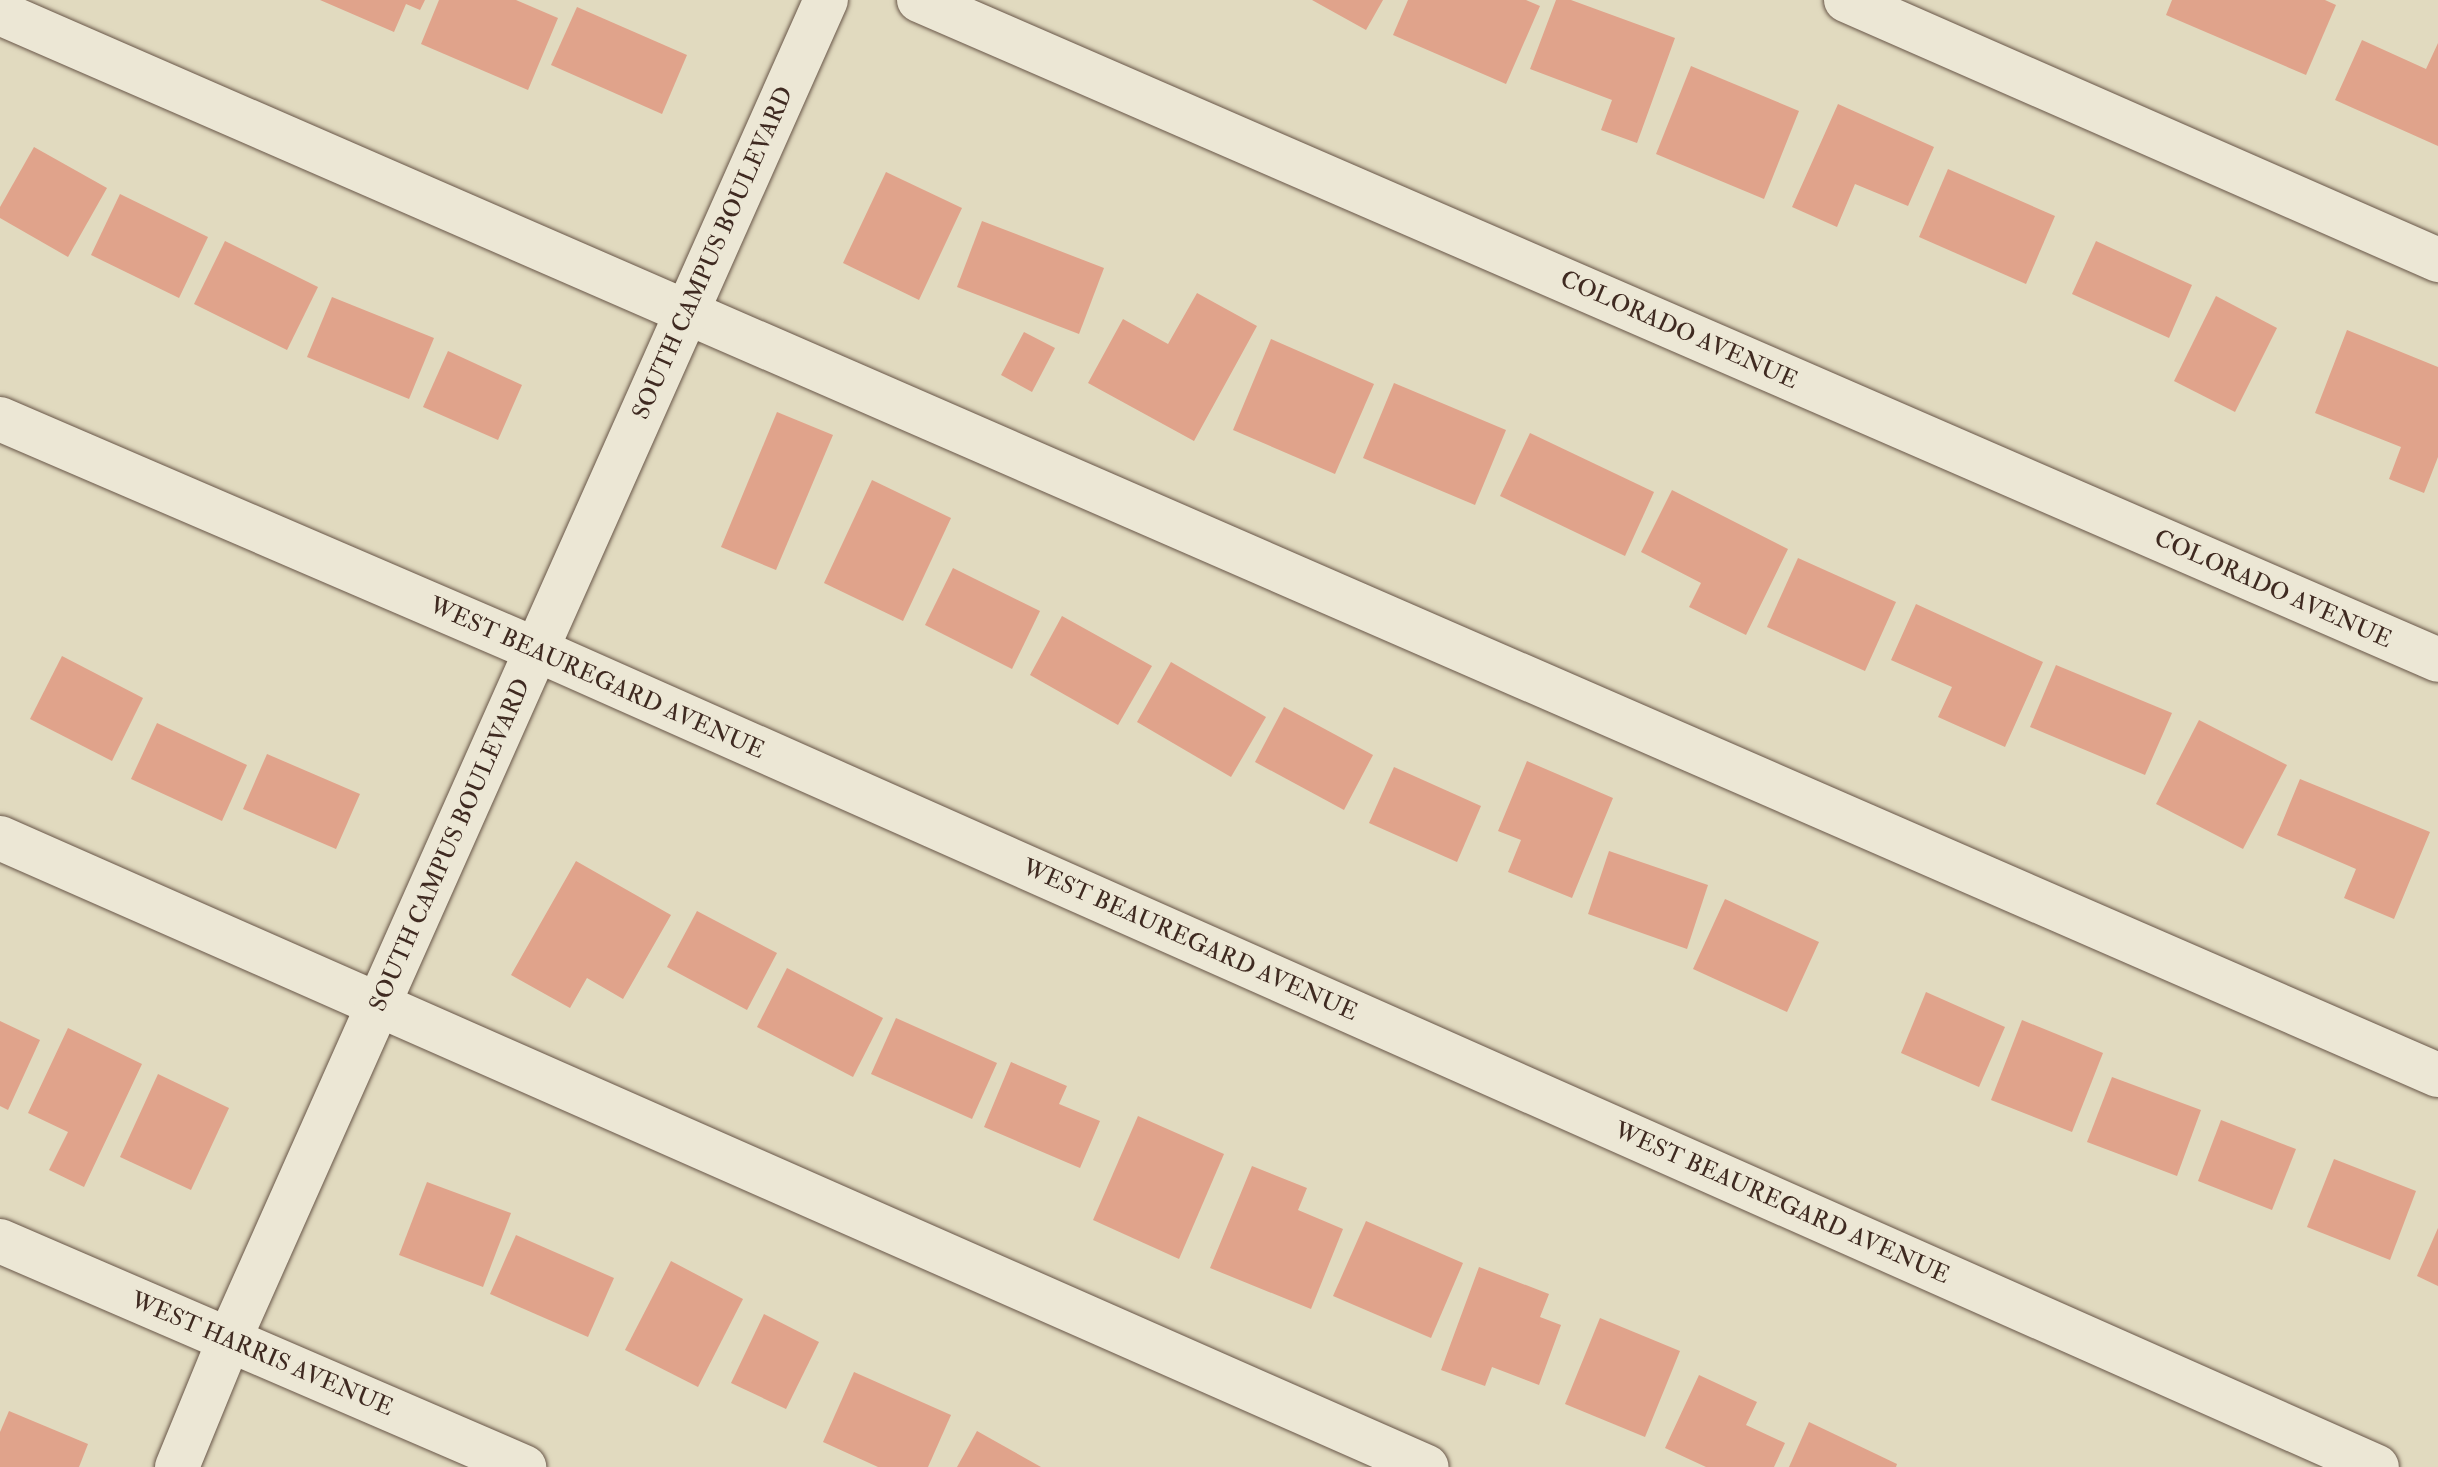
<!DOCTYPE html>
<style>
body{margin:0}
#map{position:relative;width:2438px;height:1467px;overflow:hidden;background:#e1dabf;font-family:"IM FELL Double Pica",serif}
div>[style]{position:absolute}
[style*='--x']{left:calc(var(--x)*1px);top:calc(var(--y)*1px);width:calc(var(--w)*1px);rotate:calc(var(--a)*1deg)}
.building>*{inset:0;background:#e0a38b}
.roads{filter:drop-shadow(0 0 2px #685648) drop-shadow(0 0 2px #685648)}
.minor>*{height:44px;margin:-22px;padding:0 22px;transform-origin:22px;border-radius:22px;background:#ece7d5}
span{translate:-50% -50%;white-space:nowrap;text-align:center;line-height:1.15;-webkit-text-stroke:6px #ece7d5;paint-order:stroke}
.street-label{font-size:24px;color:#3f2a21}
</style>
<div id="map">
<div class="building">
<i style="clip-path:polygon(320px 0,425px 0,420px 10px,406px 4px,394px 32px)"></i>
<i style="clip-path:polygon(439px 0,516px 0,558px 18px,528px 90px,421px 44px)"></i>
<i style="clip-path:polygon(1312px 0,1383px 0,1366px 30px)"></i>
<i style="clip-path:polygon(1408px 0,1526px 0,1540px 6px,1506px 84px,1393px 35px)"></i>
<i style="clip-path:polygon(1556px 0,1571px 0,1675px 38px,1637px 143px,1601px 130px,1612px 100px,1530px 69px)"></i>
<i style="clip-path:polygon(2172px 0,2325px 0,2336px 5px,2306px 75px,2166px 15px)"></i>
<i style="clip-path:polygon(577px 7px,687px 55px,662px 114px,551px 65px)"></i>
<i style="clip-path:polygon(2362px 40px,2426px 69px,2438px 43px,2438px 146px,2335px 100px)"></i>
<i style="clip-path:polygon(1691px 66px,1799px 111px,1764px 199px,1656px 154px)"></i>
<i style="clip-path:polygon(1838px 104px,1934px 147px,1908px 206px,1855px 184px,1837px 227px,1792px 207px)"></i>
<i style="clip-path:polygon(34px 147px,107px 188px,68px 257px,0 218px,0 207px)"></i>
<i style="clip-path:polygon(1948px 169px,2055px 216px,2026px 284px,1919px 237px)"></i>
<i style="clip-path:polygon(886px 172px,962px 208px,919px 300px,843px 263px)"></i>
<i style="clip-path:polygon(120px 194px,208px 237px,179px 298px,91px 255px)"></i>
<i style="clip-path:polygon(982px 221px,1104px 268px,1079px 334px,957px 287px)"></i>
<i style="clip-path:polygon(225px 241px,318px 287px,287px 350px,194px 304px)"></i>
<i style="clip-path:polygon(2096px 241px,2192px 285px,2169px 338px,2072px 294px)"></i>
<i style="clip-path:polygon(1197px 293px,1257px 326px,1194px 441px,1088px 383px,1123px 319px,1168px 344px)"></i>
<i style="clip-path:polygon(2216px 296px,2277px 328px,2235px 412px,2174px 381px)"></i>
<i style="clip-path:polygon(332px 297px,434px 338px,409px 399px,307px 357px)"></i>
<i style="clip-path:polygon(2347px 330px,2438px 367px,2438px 457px,2424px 493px,2389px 479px,2401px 447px,2315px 413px)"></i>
<i style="clip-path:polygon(1024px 332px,1055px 348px,1032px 392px,1001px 375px)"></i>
<i style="clip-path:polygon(1271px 339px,1374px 384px,1335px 474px,1233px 430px)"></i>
<i style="clip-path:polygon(448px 351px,522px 385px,498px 440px,423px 407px)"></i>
<i style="clip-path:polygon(1394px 383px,1506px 430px,1475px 505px,1363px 458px)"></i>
<i style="clip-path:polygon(777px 412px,833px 435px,776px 570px,721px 547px)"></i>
<i style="clip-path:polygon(1530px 433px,1654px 492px,1625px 556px,1500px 496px)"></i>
<i style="clip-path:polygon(872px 480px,951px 518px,903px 621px,824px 583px)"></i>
<i style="clip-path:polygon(1672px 490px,1788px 549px,1746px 635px,1689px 607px,1701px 583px,1641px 552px)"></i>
<i style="clip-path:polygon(1798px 558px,1896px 602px,1865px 671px,1767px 627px)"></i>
<i style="clip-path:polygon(953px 568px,1040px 611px,1012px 669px,925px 625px)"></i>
<i style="clip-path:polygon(1916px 604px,2043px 662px,2005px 747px,1938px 717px,1952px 687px,1891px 660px)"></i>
<i style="clip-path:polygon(1062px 616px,1152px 666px,1118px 725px,1030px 675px)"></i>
<i style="clip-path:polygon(62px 656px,143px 698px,112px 761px,30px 719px)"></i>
<i style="clip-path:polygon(1171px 662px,1266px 717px,1231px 777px,1137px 722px)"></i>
<i style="clip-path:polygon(2056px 665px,2172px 713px,2145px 775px,2030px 727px)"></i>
<i style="clip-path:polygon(1284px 707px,1373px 755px,1344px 810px,1255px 762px)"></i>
<i style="clip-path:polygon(2199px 720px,2287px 765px,2243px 849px,2156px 804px)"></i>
<i style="clip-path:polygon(157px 723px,247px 765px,222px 821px,131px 779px)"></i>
<i style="clip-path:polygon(267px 754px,360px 794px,336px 849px,243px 809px)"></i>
<i style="clip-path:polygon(1527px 761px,1613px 798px,1572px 898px,1508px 872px,1521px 840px,1498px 831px)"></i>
<i style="clip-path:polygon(1394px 767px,1481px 806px,1457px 862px,1369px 823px)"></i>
<i style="clip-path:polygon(2300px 779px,2430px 832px,2394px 919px,2344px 898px,2356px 869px,2277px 835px)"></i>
<i style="clip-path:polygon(1609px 851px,1708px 885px,1687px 949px,1588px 914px)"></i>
<i style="clip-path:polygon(576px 861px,671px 915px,623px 999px,587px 978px,570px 1008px,511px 975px)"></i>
<i style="clip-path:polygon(1725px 899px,1819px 942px,1787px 1012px,1693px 969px)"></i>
<i style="clip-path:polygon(697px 911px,777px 953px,747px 1010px,667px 967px)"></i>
<i style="clip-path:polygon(787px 968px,883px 1018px,853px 1077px,757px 1027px)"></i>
<i style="clip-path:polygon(1926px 992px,2005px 1027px,1979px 1087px,1901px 1053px)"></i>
<i style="clip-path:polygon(896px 1018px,997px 1063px,972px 1119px,871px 1074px)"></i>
<i style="clip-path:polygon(2022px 1020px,2103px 1053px,2072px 1132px,1991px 1100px)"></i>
<i style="clip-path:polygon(0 1021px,40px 1040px,8px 1110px,0 1106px)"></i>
<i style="clip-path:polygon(68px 1028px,142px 1064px,84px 1187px,49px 1170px,68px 1132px,28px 1113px)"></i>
<i style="clip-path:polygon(1011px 1062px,1067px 1086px,1059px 1104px,1100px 1121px,1080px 1168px,984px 1127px)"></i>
<i style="clip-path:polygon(158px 1074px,229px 1108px,191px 1190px,120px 1157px)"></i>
<i style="clip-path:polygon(2112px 1077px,2201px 1110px,2177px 1176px,2087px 1142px)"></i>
<i style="clip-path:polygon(1138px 1116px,1224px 1154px,1179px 1259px,1093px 1220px)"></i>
<i style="clip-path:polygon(2221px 1120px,2296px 1149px,2272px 1210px,2198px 1181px)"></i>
<i style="clip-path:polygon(2334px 1159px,2416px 1191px,2390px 1260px,2307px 1227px)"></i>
<i style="clip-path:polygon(1252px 1166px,1307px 1188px,1298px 1210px,1343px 1229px,1311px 1309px,1210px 1268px)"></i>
<i style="clip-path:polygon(427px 1182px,511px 1213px,483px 1287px,399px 1255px)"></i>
<i style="clip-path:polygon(1366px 1221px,1463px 1263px,1431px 1338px,1333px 1296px)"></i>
<i style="clip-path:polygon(2438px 1228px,2438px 1286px,2417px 1276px)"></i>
<i style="clip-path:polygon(516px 1235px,614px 1278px,588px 1337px,490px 1294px)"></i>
<i style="clip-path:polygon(671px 1261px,743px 1299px,698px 1387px,625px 1350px)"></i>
<i style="clip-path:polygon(1479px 1267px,1549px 1294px,1540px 1317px,1561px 1325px,1539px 1385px,1492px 1367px,1485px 1386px,1441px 1370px)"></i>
<i style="clip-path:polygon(764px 1314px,819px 1342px,786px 1409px,731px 1383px)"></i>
<i style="clip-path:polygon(1600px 1318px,1680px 1351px,1645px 1437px,1565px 1404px)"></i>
<i style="clip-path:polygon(854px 1372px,951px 1415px,928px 1467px,878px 1467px,823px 1442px)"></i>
<i style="clip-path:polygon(1699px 1375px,1757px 1402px,1746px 1425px,1785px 1443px,1774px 1467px,1706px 1467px,1665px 1448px)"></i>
<i style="clip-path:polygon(9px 1411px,88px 1444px,79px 1467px,0 1467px,0 1432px)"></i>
<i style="clip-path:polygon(1809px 1422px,1897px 1464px,1896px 1467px,1789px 1467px)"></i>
<i style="clip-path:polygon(977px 1431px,1041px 1467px,957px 1467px)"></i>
</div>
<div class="roads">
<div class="minor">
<i style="--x:919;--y:0;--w:1656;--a:23.48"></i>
<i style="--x:1846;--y:0;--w:647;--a:23.71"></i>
<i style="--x:0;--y:13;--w:2659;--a:23.54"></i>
<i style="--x:0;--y:419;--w:585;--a:23.28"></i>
<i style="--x:537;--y:650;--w:2013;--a:23.94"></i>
<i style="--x:0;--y:838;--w:1559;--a:23.79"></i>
<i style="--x:0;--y:1241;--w:571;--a:23.33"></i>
<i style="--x:177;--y:1467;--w:137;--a:-67.7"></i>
<i style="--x:229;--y:1340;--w:1467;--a:-65.99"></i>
</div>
</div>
<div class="street-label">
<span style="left:713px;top:253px;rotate:-66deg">SOUTH CAMPUS BOULEVARD</span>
<span style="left:1679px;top:330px;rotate:24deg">COLORADO AVENUE</span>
<span style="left:2273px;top:589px;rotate:24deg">COLORADO AVENUE</span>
<span style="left:597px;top:678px;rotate:24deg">WEST BEAUREGARD AVENUE</span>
<span style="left:450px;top:845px;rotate:-66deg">SOUTH CAMPUS BOULEVARD</span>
<span style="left:1190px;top:940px;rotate:24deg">WEST BEAUREGARD AVENUE</span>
<span style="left:1782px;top:1203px;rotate:24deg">WEST BEAUREGARD AVENUE</span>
<span style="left:262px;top:1354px;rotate:23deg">WEST HARRIS AVENUE</span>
</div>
</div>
